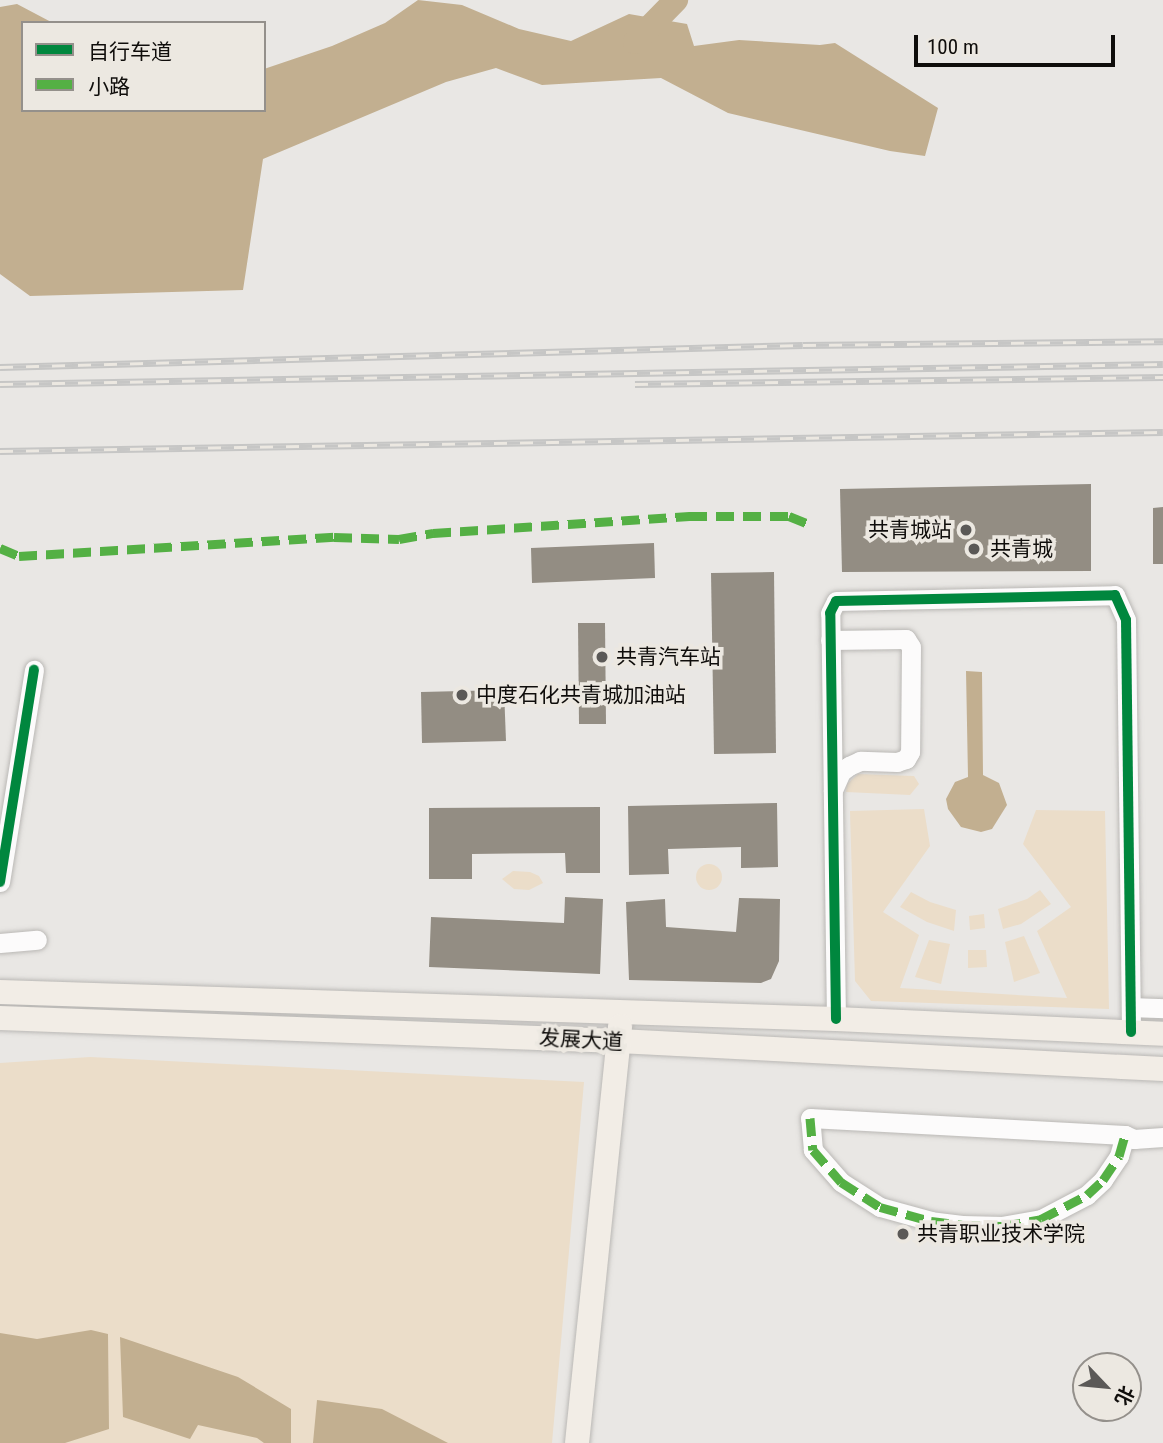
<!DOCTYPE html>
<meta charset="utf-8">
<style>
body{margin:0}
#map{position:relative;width:1163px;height:1443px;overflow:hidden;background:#e9e7e4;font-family:"Roboto Condensed","Noto Sans SC",sans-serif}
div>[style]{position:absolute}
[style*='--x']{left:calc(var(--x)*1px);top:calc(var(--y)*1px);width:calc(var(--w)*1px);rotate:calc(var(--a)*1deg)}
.green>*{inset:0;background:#ebddc9}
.round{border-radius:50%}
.water>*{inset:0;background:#c2af90}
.river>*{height:24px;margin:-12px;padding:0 12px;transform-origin:12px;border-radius:12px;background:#c2af90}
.building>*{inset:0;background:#938d83}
.roads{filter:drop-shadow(0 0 2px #bab8b5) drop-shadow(0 0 2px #bab8b5)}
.minor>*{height:19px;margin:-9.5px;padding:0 9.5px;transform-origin:9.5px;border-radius:9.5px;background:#fcfbfb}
.major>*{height:24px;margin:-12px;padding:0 12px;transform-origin:12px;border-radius:12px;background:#f2ede6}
.rail>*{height:7px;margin-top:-3.5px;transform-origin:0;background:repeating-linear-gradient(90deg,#ece8e1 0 13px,#c6c6c5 0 26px);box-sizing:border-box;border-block:2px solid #c6c6c5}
.quiet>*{height:9px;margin-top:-4.5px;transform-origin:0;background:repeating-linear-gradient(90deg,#54b044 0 18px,transparent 0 27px)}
.cycleway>*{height:10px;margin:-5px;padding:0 5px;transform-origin:5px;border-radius:5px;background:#00873e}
.dots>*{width:19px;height:19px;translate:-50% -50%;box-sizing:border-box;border:4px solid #ece8e1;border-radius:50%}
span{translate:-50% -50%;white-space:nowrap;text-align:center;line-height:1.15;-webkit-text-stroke:7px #ece8e1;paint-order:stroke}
.poi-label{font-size:21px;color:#0f0d0b}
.right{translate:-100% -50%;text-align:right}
.left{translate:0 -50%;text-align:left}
.street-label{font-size:21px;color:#0f0d0b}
.legend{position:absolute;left:21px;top:21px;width:245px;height:91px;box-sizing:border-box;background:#ece8e1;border:2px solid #94908b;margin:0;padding:9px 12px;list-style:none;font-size:21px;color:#0f0d0b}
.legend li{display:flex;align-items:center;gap:14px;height:35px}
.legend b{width:35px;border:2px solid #94908b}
.north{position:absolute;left:1072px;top:1352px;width:70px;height:70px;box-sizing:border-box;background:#ece8e1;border:2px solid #94908b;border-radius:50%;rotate:116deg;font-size:19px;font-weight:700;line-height:28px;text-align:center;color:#0f0d0b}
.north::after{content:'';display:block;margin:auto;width:24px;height:32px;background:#5b5957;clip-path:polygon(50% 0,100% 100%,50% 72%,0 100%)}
.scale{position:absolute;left:914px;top:35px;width:201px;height:32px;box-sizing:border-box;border:4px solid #0f0d0b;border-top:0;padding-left:9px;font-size:21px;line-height:24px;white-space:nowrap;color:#0f0d0b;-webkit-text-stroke:5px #ece8e1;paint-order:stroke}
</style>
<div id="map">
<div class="green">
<i style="clip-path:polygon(858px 774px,914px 776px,919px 784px,910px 795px,846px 792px,847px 784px)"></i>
<i style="clip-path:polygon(924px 809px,930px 846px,883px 912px,919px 935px,900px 988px,1067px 998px,1037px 931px,1071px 907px,1023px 844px,1036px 810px,1105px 811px,1109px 1009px,871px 1001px,855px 981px,850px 811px)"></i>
<i class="round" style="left:696px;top:864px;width:26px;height:26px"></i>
<i style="clip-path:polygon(513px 871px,530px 872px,539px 876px,543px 883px,529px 890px,514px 889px,502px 879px)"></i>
<i style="clip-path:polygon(1040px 890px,1051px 904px,1021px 924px,1003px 929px,998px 909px,1027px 899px)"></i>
<i style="clip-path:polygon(911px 892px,930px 902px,956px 910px,954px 931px,927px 922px,900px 907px)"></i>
<i style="clip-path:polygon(984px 914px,985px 928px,970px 930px,969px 916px)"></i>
<i style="clip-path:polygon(1024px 936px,1040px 973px,1014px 982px,1005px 942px)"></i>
<i style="clip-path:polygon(929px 940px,950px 944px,941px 984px,915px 977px)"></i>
<i style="clip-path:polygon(968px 950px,986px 950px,987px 967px,968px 968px)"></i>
<i style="clip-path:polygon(90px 1057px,584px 1082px,552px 1443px,0 1443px,0 1063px)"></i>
</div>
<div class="water">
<i style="clip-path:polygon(418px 0,462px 5px,519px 29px,571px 41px,629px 14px,687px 24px,694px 46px,739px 40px,820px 45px,835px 43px,938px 108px,925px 156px,890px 151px,728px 113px,661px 78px,542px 85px,496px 68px,446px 82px,263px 159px,243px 290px,30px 296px,0 274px,0 7px,17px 4px,53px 23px,23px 23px,23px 110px,264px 110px,264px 69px,332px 46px,385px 23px)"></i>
<i style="clip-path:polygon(966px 671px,982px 672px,983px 775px,999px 783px,1007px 805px,992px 829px,981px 832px,961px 827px,948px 809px,946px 799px,955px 782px,968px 777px)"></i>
<i style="clip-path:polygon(91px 1330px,108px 1334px,109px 1429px,65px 1443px,0 1443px,0 1333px,37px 1339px)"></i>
<i style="clip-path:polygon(120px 1337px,238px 1377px,291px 1409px,291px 1443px,264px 1443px,257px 1438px,198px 1425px,190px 1439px,123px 1417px)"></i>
<i style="clip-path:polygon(317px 1400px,382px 1409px,448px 1443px,313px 1443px)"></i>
</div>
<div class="river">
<i style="--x:635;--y:42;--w:59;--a:-45.7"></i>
</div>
<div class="building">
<i style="clip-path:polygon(1091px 484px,1091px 571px,842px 572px,840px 489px)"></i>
<i style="clip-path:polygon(1163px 507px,1163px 564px,1153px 564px,1153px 508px)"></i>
<i style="clip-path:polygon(654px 543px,655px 578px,532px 583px,531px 548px)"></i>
<i style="clip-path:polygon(774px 572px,776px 753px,714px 754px,711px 573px)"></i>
<i style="clip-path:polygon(578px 623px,605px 623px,606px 724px,579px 724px)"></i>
<i style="clip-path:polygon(504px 690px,506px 741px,422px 743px,421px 692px)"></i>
<i style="clip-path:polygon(777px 803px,778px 867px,741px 868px,741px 847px,668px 849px,669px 874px,629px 875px,628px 806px)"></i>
<i style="clip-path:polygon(600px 807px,600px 873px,566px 873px,565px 853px,472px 854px,472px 879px,429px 879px,429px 808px)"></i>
<i style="clip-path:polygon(565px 897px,603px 899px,600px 974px,429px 967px,431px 917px,564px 923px)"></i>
<i style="clip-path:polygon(739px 898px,780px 899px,779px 961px,771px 979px,761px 983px,629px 980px,626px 902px,665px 899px,666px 927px,736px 932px)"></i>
</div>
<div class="roads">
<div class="minor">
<i style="--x:830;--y:640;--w:76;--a:-0.8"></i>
<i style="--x:906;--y:639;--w:9;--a:58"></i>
<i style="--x:911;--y:647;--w:105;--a:90.5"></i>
<i style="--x:910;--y:752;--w:8;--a:120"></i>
<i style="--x:906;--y:759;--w:9;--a:162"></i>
<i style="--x:897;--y:762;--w:37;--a:-178"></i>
<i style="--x:860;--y:761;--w:12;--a:156"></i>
<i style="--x:849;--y:766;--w:10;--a:143"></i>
<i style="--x:841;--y:772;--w:20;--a:114"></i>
<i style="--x:0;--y:882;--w:215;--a:-80.9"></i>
<i style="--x:0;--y:943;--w:37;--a:-5"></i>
<i style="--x:1131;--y:1007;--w:32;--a:2"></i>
<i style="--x:836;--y:1019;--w:406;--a:-90.8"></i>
<i style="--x:830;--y:613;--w:13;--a:-63"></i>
<i style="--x:836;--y:601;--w:279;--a:-1.2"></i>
<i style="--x:1115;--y:595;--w:27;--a:66"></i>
<i style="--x:1126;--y:620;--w:412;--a:89.3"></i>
<i style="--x:1125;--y:1135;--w:22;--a:106"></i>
<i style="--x:1119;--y:1156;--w:29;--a:124"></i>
<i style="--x:1103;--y:1180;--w:22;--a:137"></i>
<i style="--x:1087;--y:1195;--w:52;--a:152.4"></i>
<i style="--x:1041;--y:1219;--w:39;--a:170"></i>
<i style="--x:1003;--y:1226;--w:41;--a:-178.6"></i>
<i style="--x:962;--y:1225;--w:31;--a:-173"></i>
<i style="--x:931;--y:1221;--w:53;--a:-164.6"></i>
<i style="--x:880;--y:1207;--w:46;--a:-147.3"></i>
<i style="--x:841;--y:1182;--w:43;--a:-131.2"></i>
<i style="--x:813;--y:1150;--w:32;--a:-95"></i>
<i style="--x:810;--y:1118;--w:315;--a:3.1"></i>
<i style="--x:1125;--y:1135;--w:10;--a:24"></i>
<i style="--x:1134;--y:1139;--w:29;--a:-4"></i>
</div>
<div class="major">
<i style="--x:0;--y:992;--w:836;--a:1.85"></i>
<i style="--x:836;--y:1019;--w:327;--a:2.6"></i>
<i style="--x:0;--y:1018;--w:619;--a:2.13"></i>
<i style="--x:619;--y:1041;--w:545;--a:2.95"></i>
<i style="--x:577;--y:1443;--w:419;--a:-84.1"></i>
</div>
</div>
<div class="rail">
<i style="--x:0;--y:367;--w:803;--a:-1.57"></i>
<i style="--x:803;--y:345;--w:360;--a:-0.6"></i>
<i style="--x:0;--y:384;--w:1163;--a:-0.99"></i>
<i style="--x:635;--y:384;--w:528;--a:-0.76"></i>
<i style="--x:0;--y:451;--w:1163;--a:-0.94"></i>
</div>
<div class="quiet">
<i style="--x:0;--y:548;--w:21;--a:23"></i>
<i style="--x:19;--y:556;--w:316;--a:-3.5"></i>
<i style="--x:334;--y:537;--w:65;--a:1.8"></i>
<i style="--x:399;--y:539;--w:35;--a:-10"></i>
<i style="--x:433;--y:533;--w:257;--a:-3.8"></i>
<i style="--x:689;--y:516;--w:100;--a:0"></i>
<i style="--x:789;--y:516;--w:24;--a:22"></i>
<i style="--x:810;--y:1118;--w:32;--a:85"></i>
<i style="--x:813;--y:1150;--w:43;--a:48.8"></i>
<i style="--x:841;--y:1182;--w:46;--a:32.7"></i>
<i style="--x:880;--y:1207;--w:53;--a:15.4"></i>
<i style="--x:931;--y:1221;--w:31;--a:7"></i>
<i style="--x:962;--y:1225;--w:41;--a:1.4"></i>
<i style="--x:1003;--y:1226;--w:39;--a:-10"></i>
<i style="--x:1041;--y:1219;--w:52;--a:-27.6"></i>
<i style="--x:1087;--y:1195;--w:22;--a:-43"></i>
<i style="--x:1103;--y:1180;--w:29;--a:-56"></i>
<i style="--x:1119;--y:1156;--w:22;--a:-74"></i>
</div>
<div class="cycleway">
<i style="--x:0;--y:882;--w:215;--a:-80.9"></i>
<i style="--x:836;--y:1019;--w:406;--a:-90.8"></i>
<i style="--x:830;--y:613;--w:13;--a:-63"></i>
<i style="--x:836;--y:601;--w:279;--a:-1.2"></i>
<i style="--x:1115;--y:595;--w:27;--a:66"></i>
<i style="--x:1126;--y:620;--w:412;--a:89.3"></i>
</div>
<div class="dots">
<i style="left:966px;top:530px;background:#5b5957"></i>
<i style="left:974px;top:549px;background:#5b5957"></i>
<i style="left:602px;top:657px;background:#5b5957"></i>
<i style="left:462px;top:695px;background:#5b5957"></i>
<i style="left:903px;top:1234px;background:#5b5957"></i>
</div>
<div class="poi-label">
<span class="right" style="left:952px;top:530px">共青城站</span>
<span class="left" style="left:990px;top:549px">共青城</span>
<span class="left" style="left:616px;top:657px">共青汽车站</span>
<span class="left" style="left:476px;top:695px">中度石化共青城加油站</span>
<span class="left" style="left:917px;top:1234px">共青职业技术学院</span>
</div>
<div class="street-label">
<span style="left:581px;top:1040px;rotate:3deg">发展大道</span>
</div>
<ul class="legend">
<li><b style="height:9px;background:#00873e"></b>自行车道</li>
<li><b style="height:9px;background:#54b044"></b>小路</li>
</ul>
<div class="north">北</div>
<div class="scale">100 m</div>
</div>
